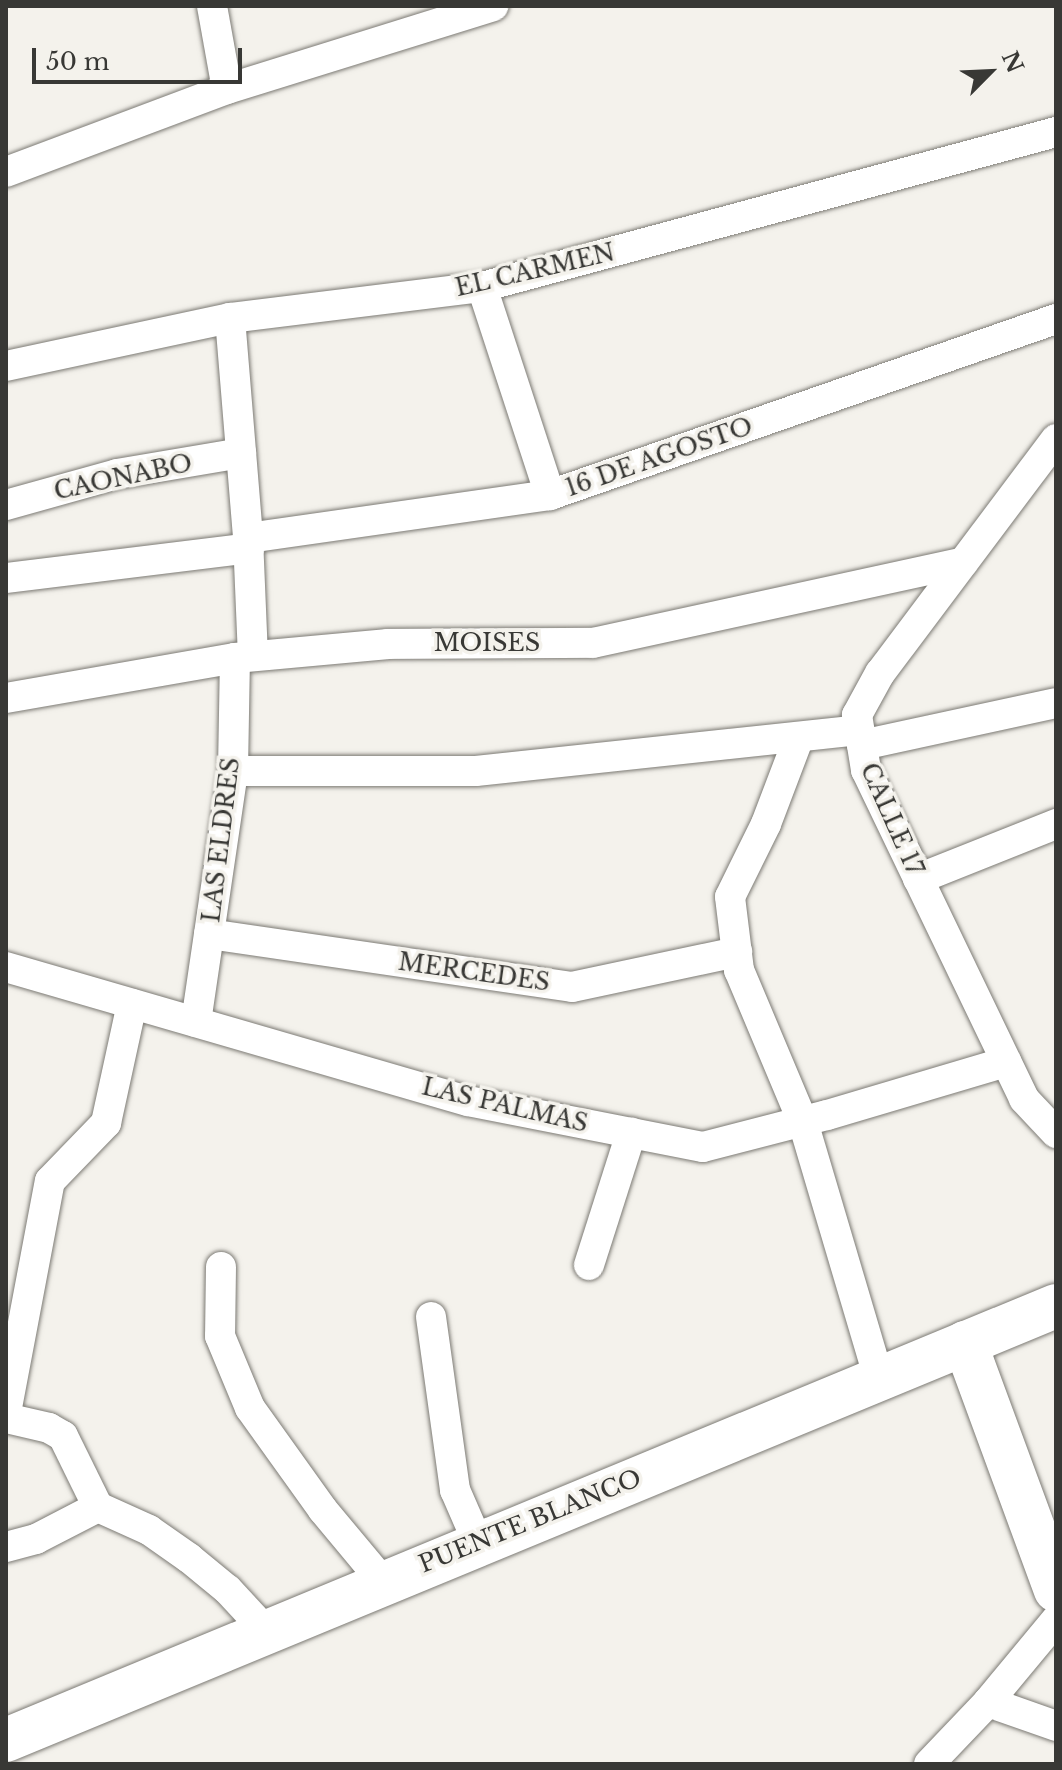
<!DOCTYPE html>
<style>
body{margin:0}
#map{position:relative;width:1062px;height:1770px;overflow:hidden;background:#f4f2ec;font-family:"Libre Baskerville",serif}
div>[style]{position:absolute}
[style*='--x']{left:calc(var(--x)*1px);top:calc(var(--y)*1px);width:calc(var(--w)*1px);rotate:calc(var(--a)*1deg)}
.roads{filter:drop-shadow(0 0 2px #7c7a74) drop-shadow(0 0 2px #7c7a74)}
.street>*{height:30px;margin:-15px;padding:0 15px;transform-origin:15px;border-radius:15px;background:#fff}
.secondary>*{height:44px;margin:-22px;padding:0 22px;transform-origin:22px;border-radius:22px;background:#fff}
span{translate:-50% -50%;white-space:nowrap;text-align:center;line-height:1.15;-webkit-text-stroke:7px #f4f2ec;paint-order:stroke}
.street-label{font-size:24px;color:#383835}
.frame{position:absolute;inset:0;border:8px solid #383835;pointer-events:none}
.north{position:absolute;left:950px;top:32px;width:80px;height:80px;-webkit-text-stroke:6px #f4f2ec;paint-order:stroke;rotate:66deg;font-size:22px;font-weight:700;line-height:32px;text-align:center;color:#383835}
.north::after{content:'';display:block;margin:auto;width:28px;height:36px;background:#383835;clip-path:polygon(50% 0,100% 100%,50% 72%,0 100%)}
.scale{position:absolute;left:32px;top:48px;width:210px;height:36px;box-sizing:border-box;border:4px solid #383835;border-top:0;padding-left:10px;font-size:24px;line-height:28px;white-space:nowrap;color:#383835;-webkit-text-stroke:6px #f4f2ec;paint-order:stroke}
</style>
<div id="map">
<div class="roads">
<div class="street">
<i style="--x:212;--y:6;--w:84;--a:79.8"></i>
<i style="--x:6;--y:172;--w:236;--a:-20.6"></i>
<i style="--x:227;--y:89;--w:279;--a:-17.3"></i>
<i style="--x:482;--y:287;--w:219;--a:71.9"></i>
<i style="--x:230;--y:318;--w:221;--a:85.3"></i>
<i style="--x:248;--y:538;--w:118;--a:87.6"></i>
<i style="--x:6;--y:366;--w:229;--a:-12.1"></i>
<i style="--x:230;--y:318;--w:254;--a:-7"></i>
<i style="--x:482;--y:287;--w:595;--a:-15.11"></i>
<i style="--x:1056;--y:439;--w:293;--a:126.9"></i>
<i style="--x:880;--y:673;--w:48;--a:118.7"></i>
<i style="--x:857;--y:715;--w:56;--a:80.7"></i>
<i style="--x:866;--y:770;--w:365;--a:64.3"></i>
<i style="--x:1024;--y:1099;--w:47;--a:46.7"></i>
<i style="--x:6;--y:505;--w:115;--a:-15.6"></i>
<i style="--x:117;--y:474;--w:126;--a:-9.6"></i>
<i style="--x:248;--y:538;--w:305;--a:-8.1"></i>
<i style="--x:550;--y:495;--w:536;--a:-19.18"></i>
<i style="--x:6;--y:578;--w:245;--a:-7"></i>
<i style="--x:6;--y:698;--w:232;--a:-9.9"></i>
<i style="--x:235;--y:658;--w:154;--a:-5.2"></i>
<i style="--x:388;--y:644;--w:205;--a:-0.3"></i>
<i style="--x:593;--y:643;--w:379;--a:-12.3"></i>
<i style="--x:799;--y:737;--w:93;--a:110.8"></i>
<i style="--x:766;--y:824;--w:81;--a:116.3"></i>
<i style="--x:730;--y:897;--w:74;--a:83"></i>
<i style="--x:739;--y:970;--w:165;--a:67.2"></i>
<i style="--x:803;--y:1122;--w:267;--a:73.5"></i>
<i style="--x:862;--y:745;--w:198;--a:-12.2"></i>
<i style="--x:233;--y:771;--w:243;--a:0"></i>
<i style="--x:476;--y:771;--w:385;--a:-6.1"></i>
<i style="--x:918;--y:879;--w:149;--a:-21.7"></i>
<i style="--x:209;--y:934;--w:367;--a:8.3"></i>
<i style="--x:572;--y:987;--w:169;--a:-12"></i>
<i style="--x:6;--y:967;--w:481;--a:16.2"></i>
<i style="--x:468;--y:1101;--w:239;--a:11.1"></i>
<i style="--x:703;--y:1147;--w:128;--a:-14.5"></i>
<i style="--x:827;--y:1115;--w:187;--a:-16.5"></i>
<i style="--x:196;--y:1022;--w:254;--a:-81.6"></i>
<i style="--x:233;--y:771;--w:113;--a:-89"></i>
<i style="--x:589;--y:1265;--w:139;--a:-72.3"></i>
<i style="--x:221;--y:1267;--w:69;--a:90.8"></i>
<i style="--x:220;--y:1336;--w:78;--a:67.4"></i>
<i style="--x:250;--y:1408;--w:125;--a:54.4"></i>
<i style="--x:323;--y:1510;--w:94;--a:50.2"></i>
<i style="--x:431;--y:1317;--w:175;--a:82.1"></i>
<i style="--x:455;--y:1490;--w:58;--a:66.5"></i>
<i style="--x:6;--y:1413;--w:236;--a:-79.3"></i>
<i style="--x:50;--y:1181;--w:81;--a:-46"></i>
<i style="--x:106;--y:1123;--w:122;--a:-77.7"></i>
<i style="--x:6;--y:1418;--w:44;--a:13.1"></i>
<i style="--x:49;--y:1428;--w:16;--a:30"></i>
<i style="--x:63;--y:1436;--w:79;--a:63.8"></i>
<i style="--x:98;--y:1507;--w:56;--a:24.3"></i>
<i style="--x:149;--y:1530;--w:49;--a:35"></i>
<i style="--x:189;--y:1558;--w:50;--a:39.4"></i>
<i style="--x:228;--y:1590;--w:54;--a:47.2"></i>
<i style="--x:6;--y:1547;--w:31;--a:-15"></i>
<i style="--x:36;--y:1539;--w:70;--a:-27.3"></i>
<i style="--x:988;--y:1702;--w:72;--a:19.4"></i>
<i style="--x:929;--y:1764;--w:86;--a:-46.4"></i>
<i style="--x:988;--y:1702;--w:107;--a:-50.3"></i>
</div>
<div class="secondary">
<i style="--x:965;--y:1343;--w:263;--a:69.8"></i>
<i style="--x:6;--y:1740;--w:1136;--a:-22.46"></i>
</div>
</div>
<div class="street-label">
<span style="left:535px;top:270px;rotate:-13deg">EL CARMEN</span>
<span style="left:659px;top:457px;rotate:-19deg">16 DE AGOSTO</span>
<span style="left:123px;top:477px;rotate:-12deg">CAONABO</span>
<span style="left:487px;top:643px">MOISES</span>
<span style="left:892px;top:819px;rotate:66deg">CALLE 17</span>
<span style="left:221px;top:840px;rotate:-83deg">LAS ELDRES</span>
<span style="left:474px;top:972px;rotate:8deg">MERCEDES</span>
<span style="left:505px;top:1105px;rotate:13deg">LAS PALMAS</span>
<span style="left:530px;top:1521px;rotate:-22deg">PUENTE BLANCO</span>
</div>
<div class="frame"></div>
<div class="north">N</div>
<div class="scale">50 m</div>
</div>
